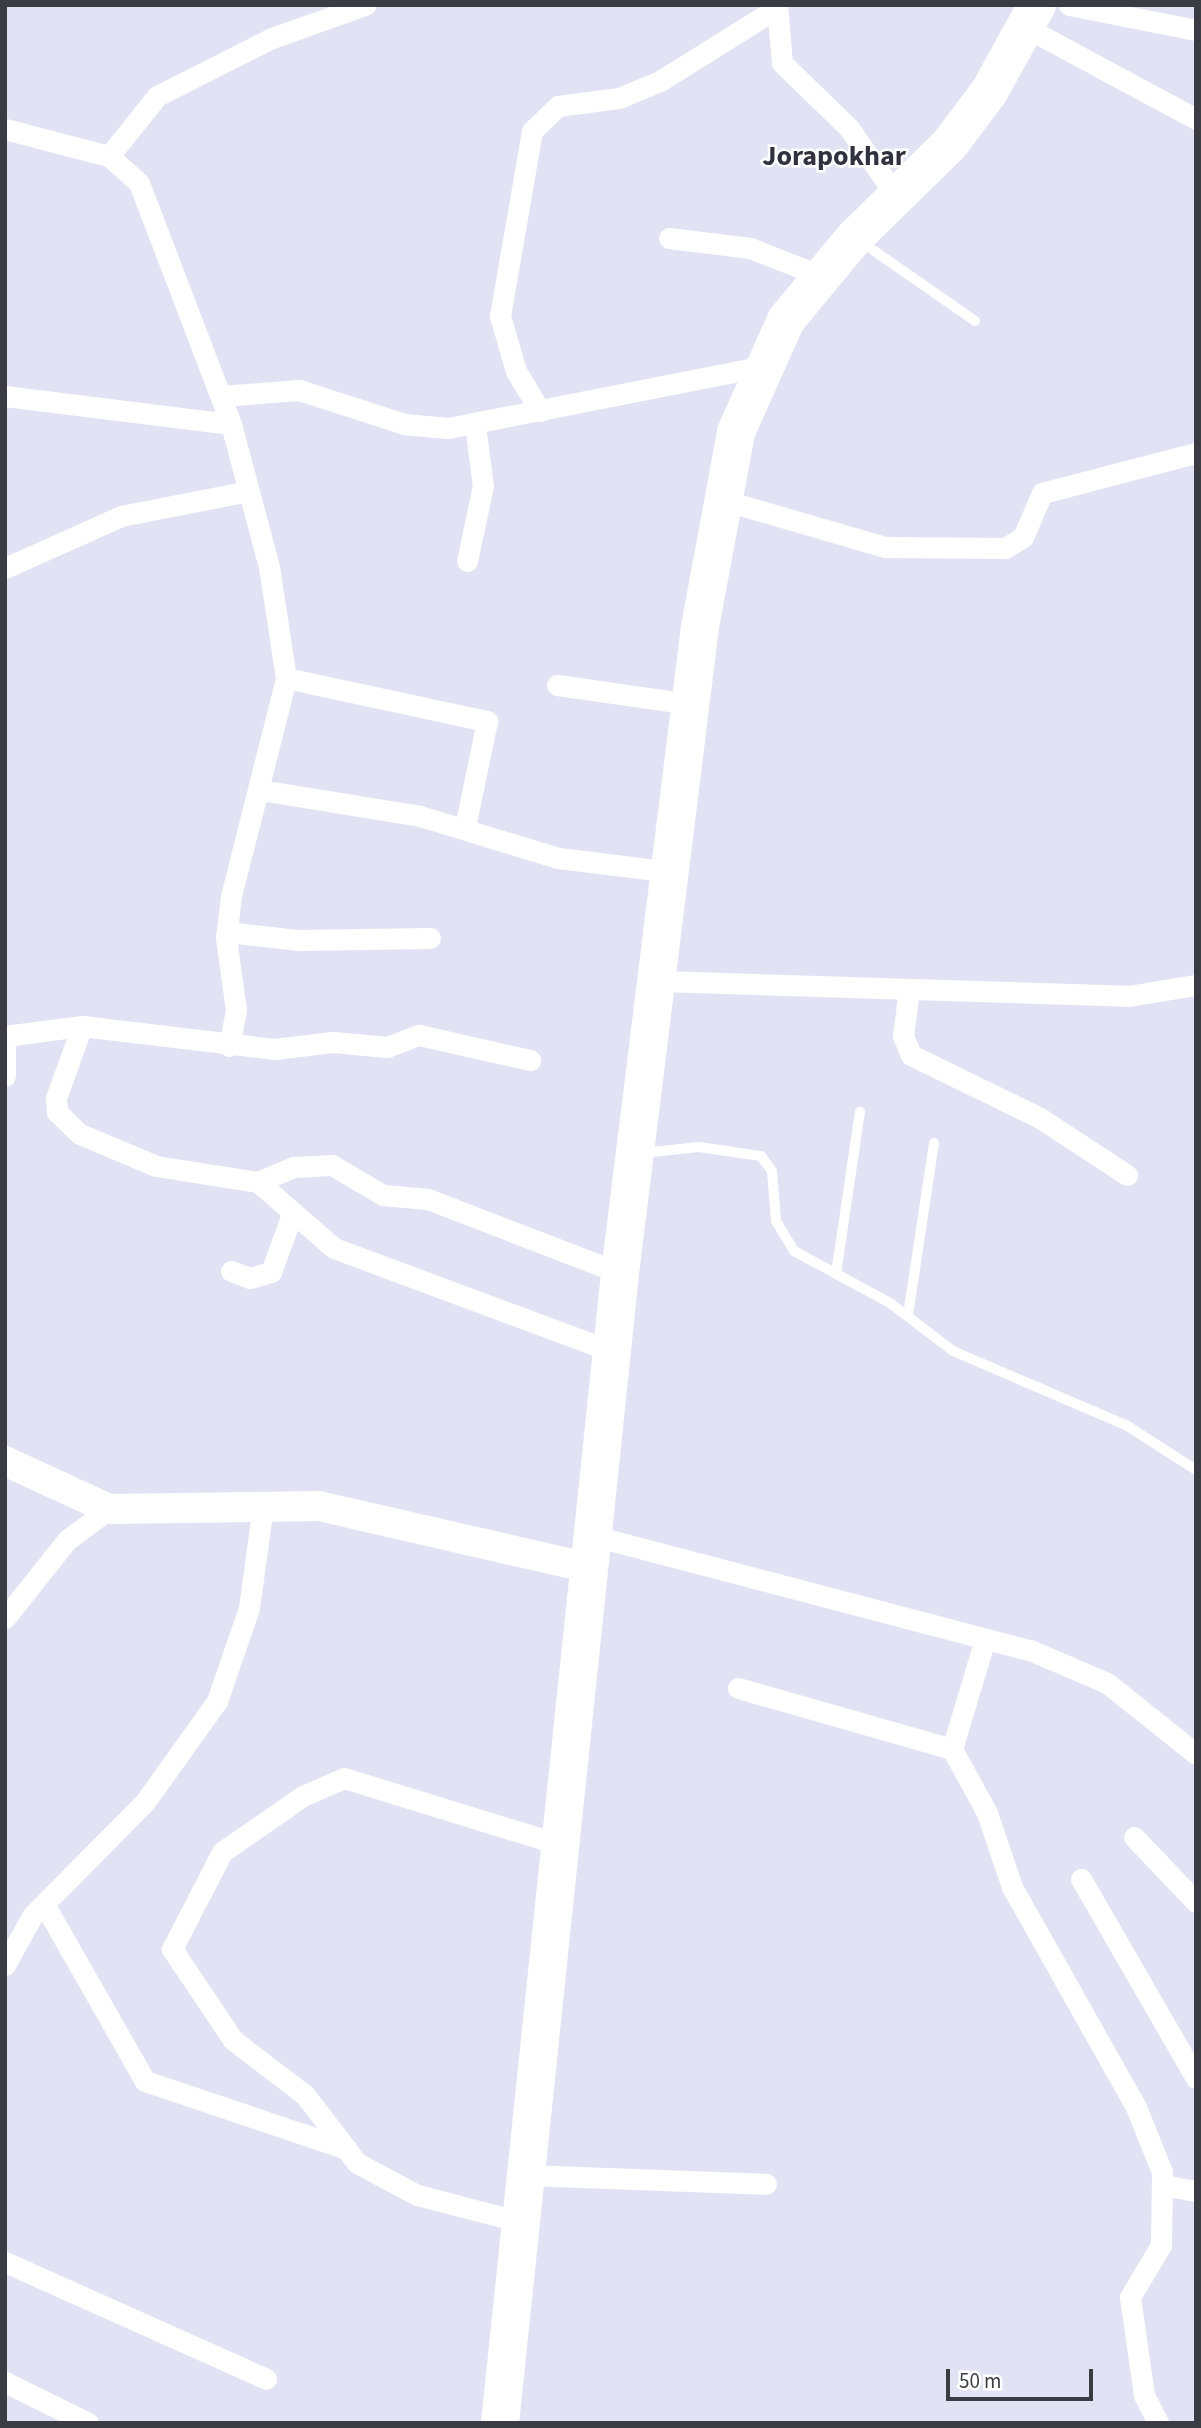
<!DOCTYPE html>
<style>
body{margin:0}
#map{position:relative;width:1201px;height:2428px;overflow:hidden;background:#e1e3f4;font-family:"Source Sans 3",sans-serif}
div>[style]{position:absolute}
[style*='--x']{left:calc(var(--x)*1px);top:calc(var(--y)*1px);width:calc(var(--w)*1px);rotate:calc(var(--a)*1deg)}
.lane>*{height:10px;margin:-5px;padding:0 5px;transform-origin:5px;border-radius:5px;background:#fff}
.street>*{height:21px;margin:-10.5px;padding:0 10.5px;transform-origin:10.5px;border-radius:10.5px;background:#fff}
.secondary>*{height:30px;margin:-15px;padding:0 15px;transform-origin:15px;border-radius:15px;background:#fff}
.highway>*{height:38px;margin:-19px;padding:0 19px;transform-origin:19px;border-radius:19px;background:#fff}
span{translate:-50% -50%;white-space:nowrap;text-align:center;line-height:1.15;-webkit-text-stroke:5px #fff;paint-order:stroke}
.district-label{font-size:28px;color:#31323f;font-weight:700}
.frame{position:absolute;inset:0;border:7px solid #3b3c43;pointer-events:none}
.scale{position:absolute;left:946px;top:2369px;width:147px;height:32px;box-sizing:border-box;border:4px solid #3b3c43;border-top:0;padding-left:9px;font-size:21px;line-height:24px;white-space:nowrap;color:#3b3c43;-webkit-text-stroke:5px #fff;paint-order:stroke}
</style>
<div id="map">
<div class="lane">
<i style="--x:860;--y:241;--w:140;--a:34.8"></i>
<i style="--x:643;--y:1153;--w:56;--a:-6.1"></i>
<i style="--x:699;--y:1147;--w:63;--a:8.3"></i>
<i style="--x:761;--y:1156;--w:19;--a:54"></i>
<i style="--x:772;--y:1171;--w:50;--a:85.4"></i>
<i style="--x:776;--y:1221;--w:35;--a:59"></i>
<i style="--x:794;--y:1251;--w:109;--a:28.4"></i>
<i style="--x:890;--y:1303;--w:79;--a:37.3"></i>
<i style="--x:953;--y:1351;--w:188;--a:23.2"></i>
<i style="--x:1126;--y:1425;--w:83;--a:32.7"></i>
<i style="--x:836;--y:1274;--w:164;--a:-81.6"></i>
<i style="--x:908;--y:1315;--w:174;--a:-81.4"></i>
</div>
<div class="street">
<i style="--x:777;--y:5;--w:58;--a:85.1"></i>
<i style="--x:782;--y:63;--w:93;--a:44.1"></i>
<i style="--x:849;--y:128;--w:83;--a:55.3"></i>
<i style="--x:1069;--y:5;--w:129;--a:11.1"></i>
<i style="--x:1027;--y:28;--w:192;--a:28.3"></i>
<i style="--x:5;--y:129;--w:107;--a:14.6"></i>
<i style="--x:109;--y:156;--w:40;--a:42"></i>
<i style="--x:139;--y:183;--w:258;--a:69.1"></i>
<i style="--x:231;--y:424;--w:148;--a:75.1"></i>
<i style="--x:269;--y:567;--w:112;--a:81.3"></i>
<i style="--x:286;--y:678;--w:206;--a:12.1"></i>
<i style="--x:487;--y:721;--w:108;--a:101.7"></i>
<i style="--x:109;--y:156;--w:77;--a:-51.3"></i>
<i style="--x:157;--y:96;--w:129;--a:-26.8"></i>
<i style="--x:272;--y:38;--w:99;--a:-19.5"></i>
<i style="--x:669;--y:238;--w:82;--a:7"></i>
<i style="--x:750;--y:248;--w:74;--a:21.4"></i>
<i style="--x:5;--y:396;--w:228;--a:7.1"></i>
<i style="--x:221;--y:396;--w:78;--a:-4.4"></i>
<i style="--x:299;--y:390;--w:110;--a:17.9"></i>
<i style="--x:404;--y:424;--w:44;--a:5.2"></i>
<i style="--x:448;--y:428;--w:317;--a:-11.1"></i>
<i style="--x:540;--y:411;--w:47;--a:-121"></i>
<i style="--x:516;--y:371;--w:57;--a:-106.2"></i>
<i style="--x:500;--y:316;--w:188;--a:-80.2"></i>
<i style="--x:532;--y:131;--w:36;--a:-44"></i>
<i style="--x:558;--y:106;--w:62;--a:-7.5"></i>
<i style="--x:619;--y:98;--w:44;--a:-22.5"></i>
<i style="--x:660;--y:81;--w:138;--a:-32"></i>
<i style="--x:723;--y:500;--w:169;--a:16.2"></i>
<i style="--x:885;--y:547;--w:120;--a:0.5"></i>
<i style="--x:1005;--y:548;--w:21;--a:-31"></i>
<i style="--x:1023;--y:537;--w:48;--a:-66.6"></i>
<i style="--x:1042;--y:493;--w:159;--a:-14.6"></i>
<i style="--x:467;--y:561;--w:77;--a:-78"></i>
<i style="--x:483;--y:486;--w:62;--a:-97.5"></i>
<i style="--x:5;--y:568;--w:127;--a:-24.1"></i>
<i style="--x:121;--y:516;--w:130;--a:-11.1"></i>
<i style="--x:557;--y:685;--w:135;--a:8.1"></i>
<i style="--x:260;--y:790;--w:162;--a:9.2"></i>
<i style="--x:420;--y:816;--w:144;--a:16.9"></i>
<i style="--x:558;--y:858;--w:115;--a:7"></i>
<i style="--x:227;--y:932;--w:70;--a:6.5"></i>
<i style="--x:297;--y:940;--w:133;--a:-0.9"></i>
<i style="--x:661;--y:981;--w:467;--a:1.8"></i>
<i style="--x:1128;--y:996;--w:69;--a:-9.2"></i>
<i style="--x:909;--y:989;--w:47;--a:97.3"></i>
<i style="--x:903;--y:1036;--w:21;--a:67"></i>
<i style="--x:911;--y:1055;--w:144;--a:26"></i>
<i style="--x:1040;--y:1118;--w:104;--a:33.2"></i>
<i style="--x:82;--y:1026;--w:77;--a:109.9"></i>
<i style="--x:56;--y:1098;--w:14;--a:86"></i>
<i style="--x:57;--y:1112;--w:32;--a:44"></i>
<i style="--x:80;--y:1134;--w:82;--a:22.8"></i>
<i style="--x:156;--y:1166;--w:103;--a:8.9"></i>
<i style="--x:258;--y:1182;--w:101;--a:41"></i>
<i style="--x:334;--y:1248;--w:296;--a:20.4"></i>
<i style="--x:5;--y:1036;--w:78;--a:-7.4"></i>
<i style="--x:82;--y:1026;--w:193;--a:6.8"></i>
<i style="--x:274;--y:1049;--w:59;--a:-6.8"></i>
<i style="--x:333;--y:1042;--w:54;--a:5.3"></i>
<i style="--x:387;--y:1047;--w:34;--a:-21"></i>
<i style="--x:419;--y:1035;--w:114;--a:12.7"></i>
<i style="--x:229;--y:1046;--w:37;--a:-79"></i>
<i style="--x:236;--y:1010;--w:73;--a:-97.9"></i>
<i style="--x:226;--y:938;--w:42;--a:-83.2"></i>
<i style="--x:231;--y:896;--w:225;--a:-75.8"></i>
<i style="--x:5;--y:1048;--w:28;--a:90"></i>
<i style="--x:258;--y:1182;--w:39;--a:-23"></i>
<i style="--x:294;--y:1167;--w:38;--a:-3"></i>
<i style="--x:332;--y:1165;--w:59;--a:30.5"></i>
<i style="--x:383;--y:1195;--w:45;--a:5.1"></i>
<i style="--x:428;--y:1199;--w:206;--a:21.1"></i>
<i style="--x:231;--y:1271;--w:20;--a:20"></i>
<i style="--x:250;--y:1278;--w:22;--a:-16"></i>
<i style="--x:271;--y:1272;--w:62;--a:-70.1"></i>
<i style="--x:594;--y:1536;--w:451;--a:14.7"></i>
<i style="--x:1030;--y:1650;--w:84;--a:23.2"></i>
<i style="--x:1107;--y:1683;--w:114;--a:38.6"></i>
<i style="--x:5;--y:1618;--w:100;--a:-51.5"></i>
<i style="--x:67;--y:1540;--w:52;--a:-36.4"></i>
<i style="--x:985;--y:1639;--w:115;--a:106.7"></i>
<i style="--x:952;--y:1749;--w:73;--a:61.3"></i>
<i style="--x:987;--y:1813;--w:78;--a:71.3"></i>
<i style="--x:1012;--y:1887;--w:253;--a:60.6"></i>
<i style="--x:1136;--y:2107;--w:70;--a:68.2"></i>
<i style="--x:1162;--y:2172;--w:73;--a:90.8"></i>
<i style="--x:1161;--y:2245;--w:61;--a:120.8"></i>
<i style="--x:1130;--y:2297;--w:99;--a:81.9"></i>
<i style="--x:1144;--y:2395;--w:31;--a:63"></i>
<i style="--x:738;--y:1688;--w:223;--a:15.9"></i>
<i style="--x:1134;--y:1837;--w:90;--a:46.4"></i>
<i style="--x:1081;--y:1879;--w:230;--a:60"></i>
<i style="--x:44;--y:1904;--w:204;--a:60.3"></i>
<i style="--x:145;--y:2081;--w:213;--a:18.6"></i>
<i style="--x:5;--y:1965;--w:56;--a:-61.1"></i>
<i style="--x:32;--y:1916;--w:161;--a:-45.3"></i>
<i style="--x:145;--y:1802;--w:124;--a:-54.5"></i>
<i style="--x:217;--y:1701;--w:98;--a:-71"></i>
<i style="--x:249;--y:1608;--w:103;--a:-82.2"></i>
<i style="--x:526;--y:2175;--w:240;--a:2.1"></i>
<i style="--x:1164;--y:2185;--w:33;--a:11"></i>
<i style="--x:521;--y:2222;--w:107;--a:-165.4"></i>
<i style="--x:417;--y:2195;--w:68;--a:-151.9"></i>
<i style="--x:357;--y:2163;--w:86;--a:-127.4"></i>
<i style="--x:305;--y:2095;--w:91;--a:-142.6"></i>
<i style="--x:233;--y:2040;--w:110;--a:-123.8"></i>
<i style="--x:172;--y:1949;--w:109;--a:-62.7"></i>
<i style="--x:222;--y:1852;--w:98;--a:-34.7"></i>
<i style="--x:303;--y:1796;--w:45;--a:-23.7"></i>
<i style="--x:344;--y:1778;--w:224;--a:17.1"></i>
<i style="--x:5;--y:2262;--w:286;--a:24.1"></i>
<i style="--x:5;--y:2382;--w:93;--a:26.3"></i>
</div>
<div class="secondary">
<i style="--x:5;--y:1461;--w:115;--a:24.8"></i>
<i style="--x:109;--y:1509;--w:210;--a:-0.8"></i>
<i style="--x:319;--y:1506;--w:277;--a:12.9"></i>
</div>
<div class="highway">
<i style="--x:500;--y:2423;--w:1156;--a:-84.04"></i>
<i style="--x:620;--y:1273;--w:651;--a:-82.94"></i>
<i style="--x:700;--y:627;--w:198;--a:-79.5"></i>
<i style="--x:736;--y:432;--w:123;--a:-65.9"></i>
<i style="--x:786;--y:320;--w:108;--a:-50.3"></i>
<i style="--x:855;--y:237;--w:132;--a:-44.4"></i>
<i style="--x:949;--y:145;--w:66;--a:-53"></i>
<i style="--x:989;--y:92;--w:99;--a:-61.1"></i>
</div>
<div class="district-label">
<span style="left:834px;top:156px">Jorapokhar</span>
</div>
<div class="frame"></div>
<div class="scale">50 m</div>
</div>
